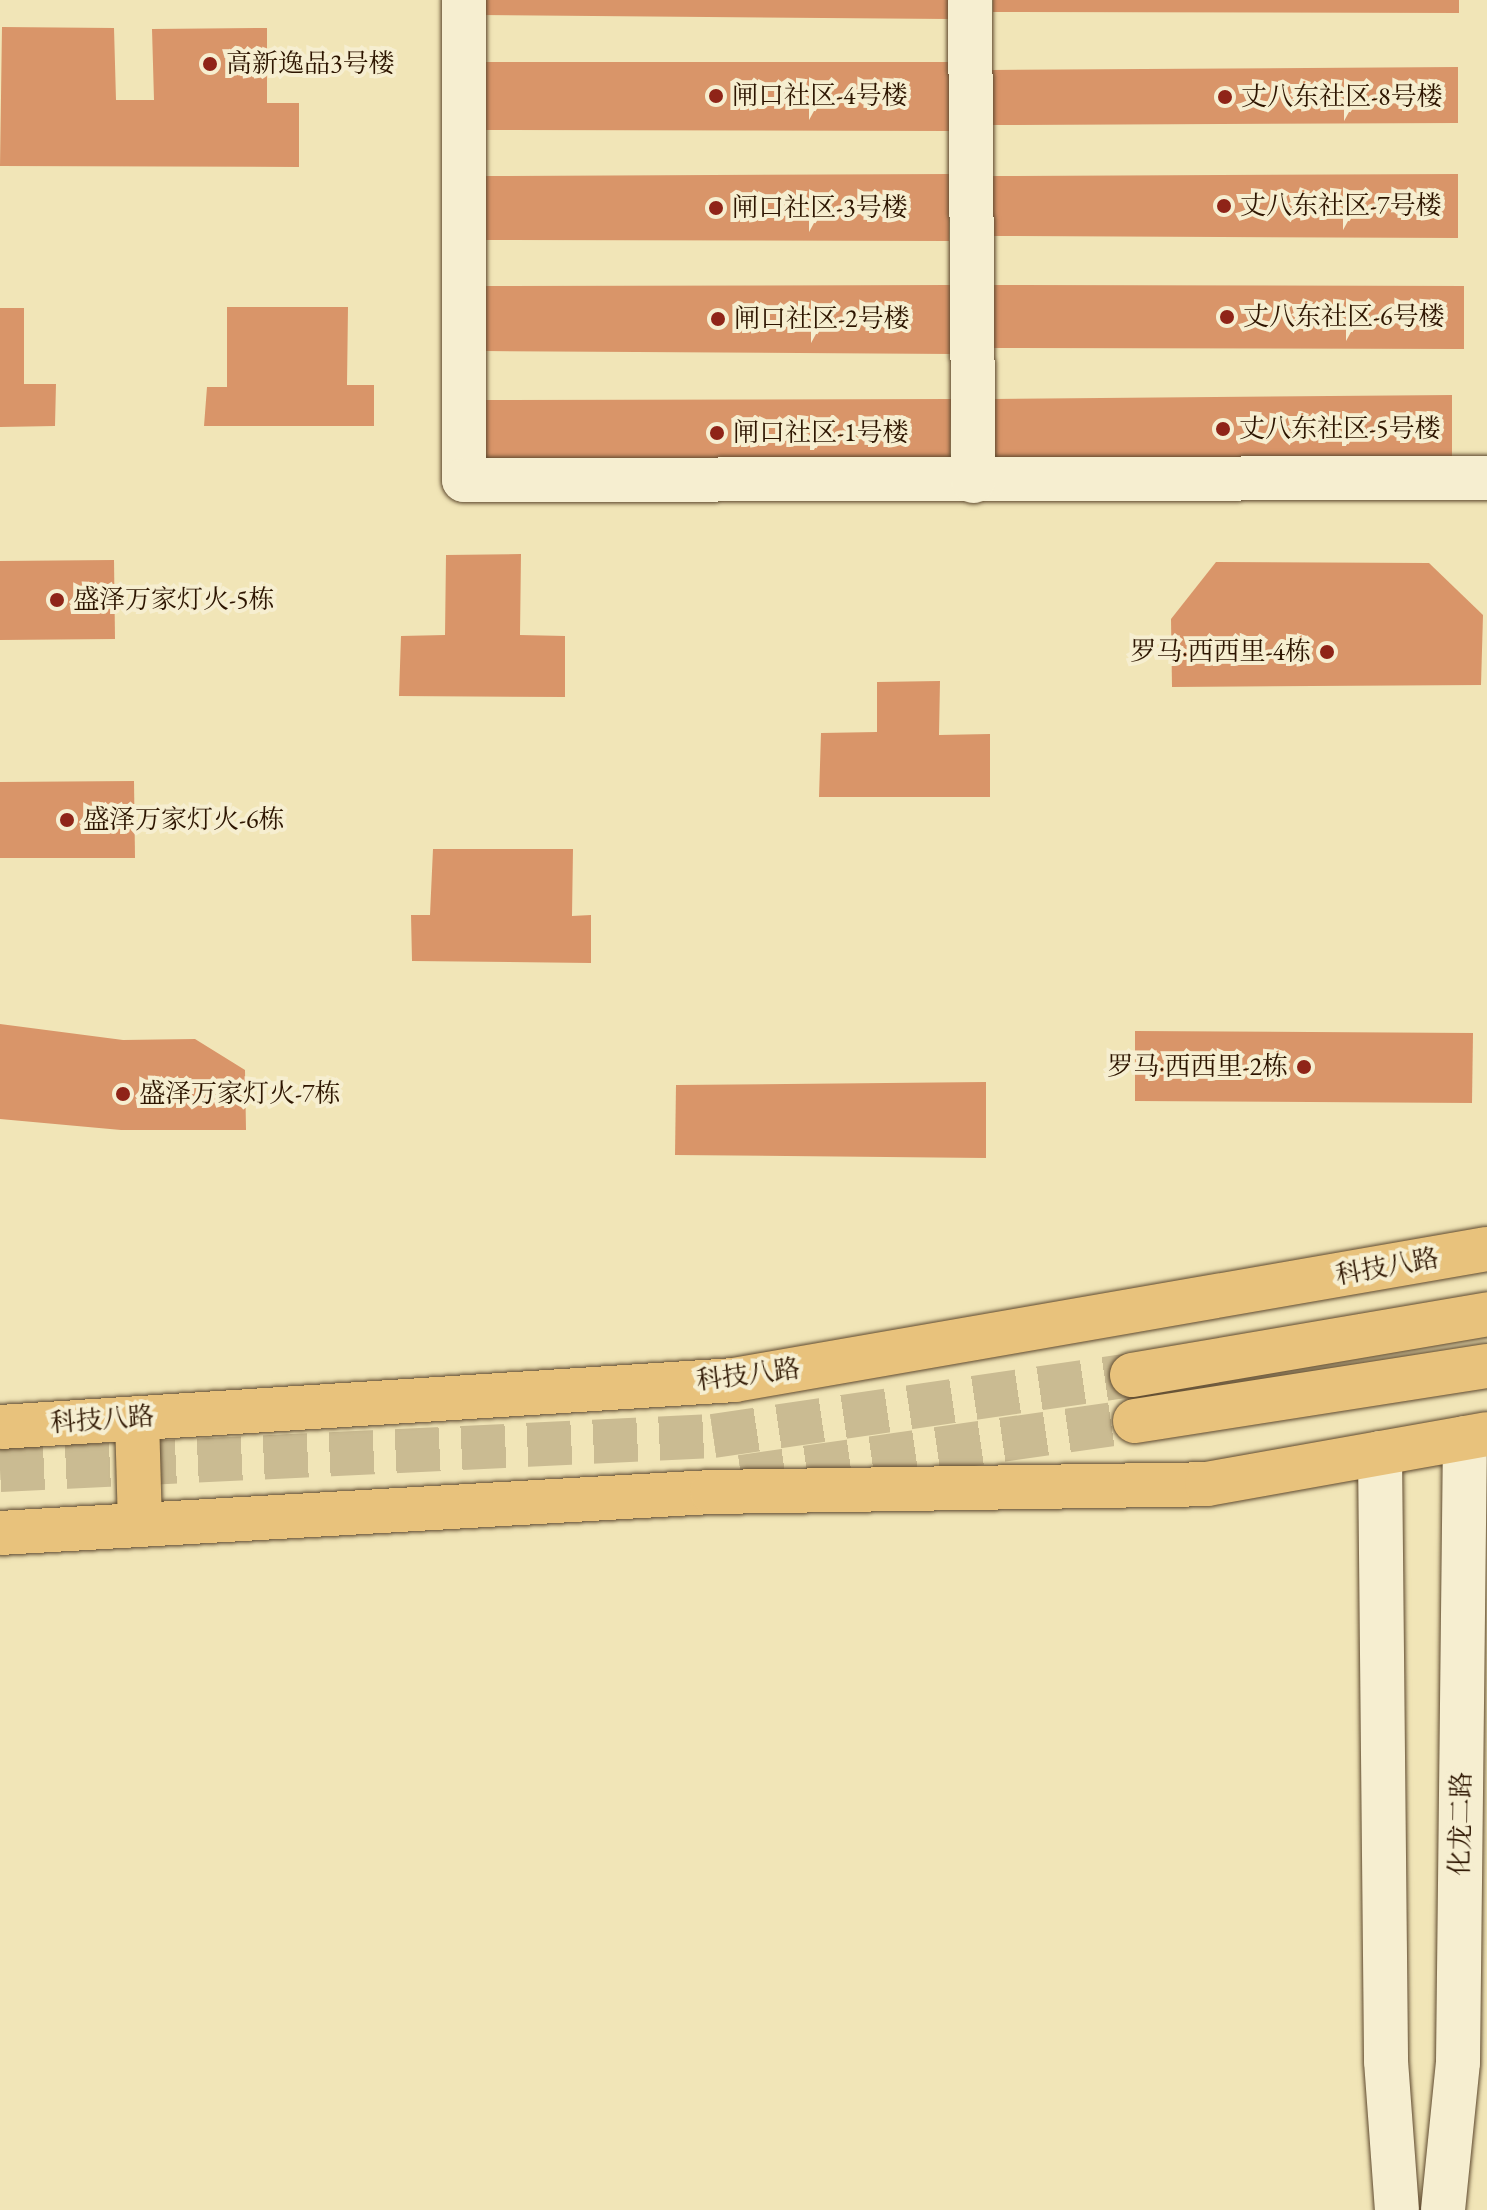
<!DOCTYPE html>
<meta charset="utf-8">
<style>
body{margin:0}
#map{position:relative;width:1487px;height:2210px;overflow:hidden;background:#f1e5b7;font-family:"EB Garamond","Noto Serif SC",serif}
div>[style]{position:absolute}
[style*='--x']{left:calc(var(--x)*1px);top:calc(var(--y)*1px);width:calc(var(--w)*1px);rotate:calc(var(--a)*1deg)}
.building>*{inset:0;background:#d99569}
.highway-tunnel>*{height:44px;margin-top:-22px;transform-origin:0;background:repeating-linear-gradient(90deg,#cabb92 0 44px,transparent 0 66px)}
.roads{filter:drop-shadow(0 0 2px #5e492e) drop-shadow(0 0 2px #5e492e)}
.minor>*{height:44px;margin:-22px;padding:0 22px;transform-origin:22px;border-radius:22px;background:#f6eed0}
.major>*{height:44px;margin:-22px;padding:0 22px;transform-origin:22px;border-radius:22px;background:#e8c27c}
.highway>*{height:44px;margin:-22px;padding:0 22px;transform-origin:22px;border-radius:22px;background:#e8c27c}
.dots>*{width:22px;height:22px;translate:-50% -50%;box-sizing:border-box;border:4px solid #f6eed0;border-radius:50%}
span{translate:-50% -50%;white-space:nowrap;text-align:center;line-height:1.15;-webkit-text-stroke:8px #f6eed0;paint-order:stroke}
.poi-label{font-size:26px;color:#2d1500}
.left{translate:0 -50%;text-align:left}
.right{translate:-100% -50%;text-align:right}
.street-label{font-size:26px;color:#2d1500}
</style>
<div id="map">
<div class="building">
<i style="clip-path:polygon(481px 0,948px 0,948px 19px,481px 15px)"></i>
<i style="clip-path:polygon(993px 0,1459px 0,1459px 13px,993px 12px)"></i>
<i style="clip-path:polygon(2px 27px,114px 28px,116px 100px,154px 100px,152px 29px,267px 28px,267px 103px,299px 103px,299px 167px,0 166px)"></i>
<i style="clip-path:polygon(483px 62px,950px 62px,949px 131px,484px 130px)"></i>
<i style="clip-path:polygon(1458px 67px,1458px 123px,992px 125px,992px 70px)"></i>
<i style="clip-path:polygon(950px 174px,949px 241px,484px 240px,484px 176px)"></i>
<i style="clip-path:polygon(1458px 174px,1458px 238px,991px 236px,991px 176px)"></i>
<i style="clip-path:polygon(951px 285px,951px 354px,485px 351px,485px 286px)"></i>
<i style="clip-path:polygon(990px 285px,1464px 286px,1464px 349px,990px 348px)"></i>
<i style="clip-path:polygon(227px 307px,348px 307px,347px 385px,374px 385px,374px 426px,204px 426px,207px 387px,227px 387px)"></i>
<i style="clip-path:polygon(0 308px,24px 308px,24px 384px,56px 384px,55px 426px,0 427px)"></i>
<i style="clip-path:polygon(1452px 395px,1452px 459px,993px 459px,993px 399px)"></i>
<i style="clip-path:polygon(951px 399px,950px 466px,485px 466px,483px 400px)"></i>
<i style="clip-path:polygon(521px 554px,520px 635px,565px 636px,565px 697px,399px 696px,401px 636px,445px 635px,446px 555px)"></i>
<i style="clip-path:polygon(114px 560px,115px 639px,0 640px,0 561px)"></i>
<i style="clip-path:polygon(1216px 562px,1429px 563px,1483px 615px,1481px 685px,1172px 687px,1171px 619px)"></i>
<i style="clip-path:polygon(940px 681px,939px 735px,990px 734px,990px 797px,819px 797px,821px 733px,877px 732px,877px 682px)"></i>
<i style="clip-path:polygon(134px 781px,135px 858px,0 858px,0 782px)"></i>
<i style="clip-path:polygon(433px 849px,573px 849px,572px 916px,591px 915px,591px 963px,412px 961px,411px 915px,430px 915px)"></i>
<i style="clip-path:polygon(0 1024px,123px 1040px,195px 1039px,245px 1070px,246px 1130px,121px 1130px,0 1119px)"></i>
<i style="clip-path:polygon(1135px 1031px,1473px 1033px,1472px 1103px,1135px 1101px)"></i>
<i style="clip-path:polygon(986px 1082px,986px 1158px,675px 1155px,676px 1085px)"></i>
</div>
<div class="highway-tunnel">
<i style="--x:0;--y:1470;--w:714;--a:-2.73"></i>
<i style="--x:713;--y:1436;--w:423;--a:-8.3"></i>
<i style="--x:741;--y:1477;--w:398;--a:-8.1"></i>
</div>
<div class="roads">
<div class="minor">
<i style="--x:464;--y:0;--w:480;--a:90"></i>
<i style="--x:464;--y:480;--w:1023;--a:-0.11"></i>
<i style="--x:970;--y:0;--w:481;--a:89.6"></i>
<i style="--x:1380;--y:1453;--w:608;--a:89.43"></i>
<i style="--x:1386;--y:2061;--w:149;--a:85.8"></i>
<i style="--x:1443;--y:2210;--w:149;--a:-84.2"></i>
<i style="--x:1458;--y:2062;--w:624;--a:-89.36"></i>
</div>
<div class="major">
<i style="--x:137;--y:1418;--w:107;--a:88.4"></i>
<i style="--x:0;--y:1427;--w:736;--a:-3.66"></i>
<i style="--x:734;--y:1380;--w:764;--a:-9.87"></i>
<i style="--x:0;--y:1533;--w:713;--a:-3.3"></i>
<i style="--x:712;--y:1492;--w:495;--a:-0.9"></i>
<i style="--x:1207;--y:1484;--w:284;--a:-10.1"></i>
</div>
<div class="highway">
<i style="--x:1132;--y:1375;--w:360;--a:-9.7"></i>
<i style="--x:1135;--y:1421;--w:356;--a:-8.9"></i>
</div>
</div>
<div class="dots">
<i style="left:210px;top:64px;background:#8f2418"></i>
<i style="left:716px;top:96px;background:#8f2418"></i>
<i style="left:1225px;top:97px;background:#8f2418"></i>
<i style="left:1224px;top:206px;background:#8f2418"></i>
<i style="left:716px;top:208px;background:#8f2418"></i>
<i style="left:1227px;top:317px;background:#8f2418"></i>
<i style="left:718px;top:319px;background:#8f2418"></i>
<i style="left:1223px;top:429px;background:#8f2418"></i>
<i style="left:717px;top:433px;background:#8f2418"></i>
<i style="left:57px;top:600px;background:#8f2418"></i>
<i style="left:1327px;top:652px;background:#8f2418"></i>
<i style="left:67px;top:820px;background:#8f2418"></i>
<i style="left:1304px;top:1067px;background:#8f2418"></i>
<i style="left:123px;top:1094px;background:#8f2418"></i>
</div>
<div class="poi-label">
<span class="left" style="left:226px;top:64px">高新逸品3号楼</span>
<span class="left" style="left:732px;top:96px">闸口社区-4号楼</span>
<span class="left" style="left:1241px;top:97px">丈八东社区-8号楼</span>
<span class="left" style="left:1240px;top:206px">丈八东社区-7号楼</span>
<span class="left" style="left:732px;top:208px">闸口社区-3号楼</span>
<span class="left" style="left:1243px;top:317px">丈八东社区-6号楼</span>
<span class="left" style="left:734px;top:319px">闸口社区-2号楼</span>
<span class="left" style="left:1239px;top:429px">丈八东社区-5号楼</span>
<span class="left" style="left:733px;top:433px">闸口社区-1号楼</span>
<span class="left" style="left:73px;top:600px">盛泽万家灯火-5栋</span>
<span class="right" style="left:1311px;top:652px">罗马·西西里-4栋</span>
<span class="left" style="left:83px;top:820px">盛泽万家灯火-6栋</span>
<span class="right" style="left:1288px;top:1067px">罗马·西西里-2栋</span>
<span class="left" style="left:139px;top:1094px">盛泽万家灯火-7栋</span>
</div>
<div class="street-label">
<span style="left:1387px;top:1267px;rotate:-10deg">科技八路</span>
<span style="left:748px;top:1375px;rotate:-7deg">科技八路</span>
<span style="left:102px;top:1420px;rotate:-4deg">科技八路</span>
<span style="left:1461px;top:1824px;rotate:-89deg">化龙二路</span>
</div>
</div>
